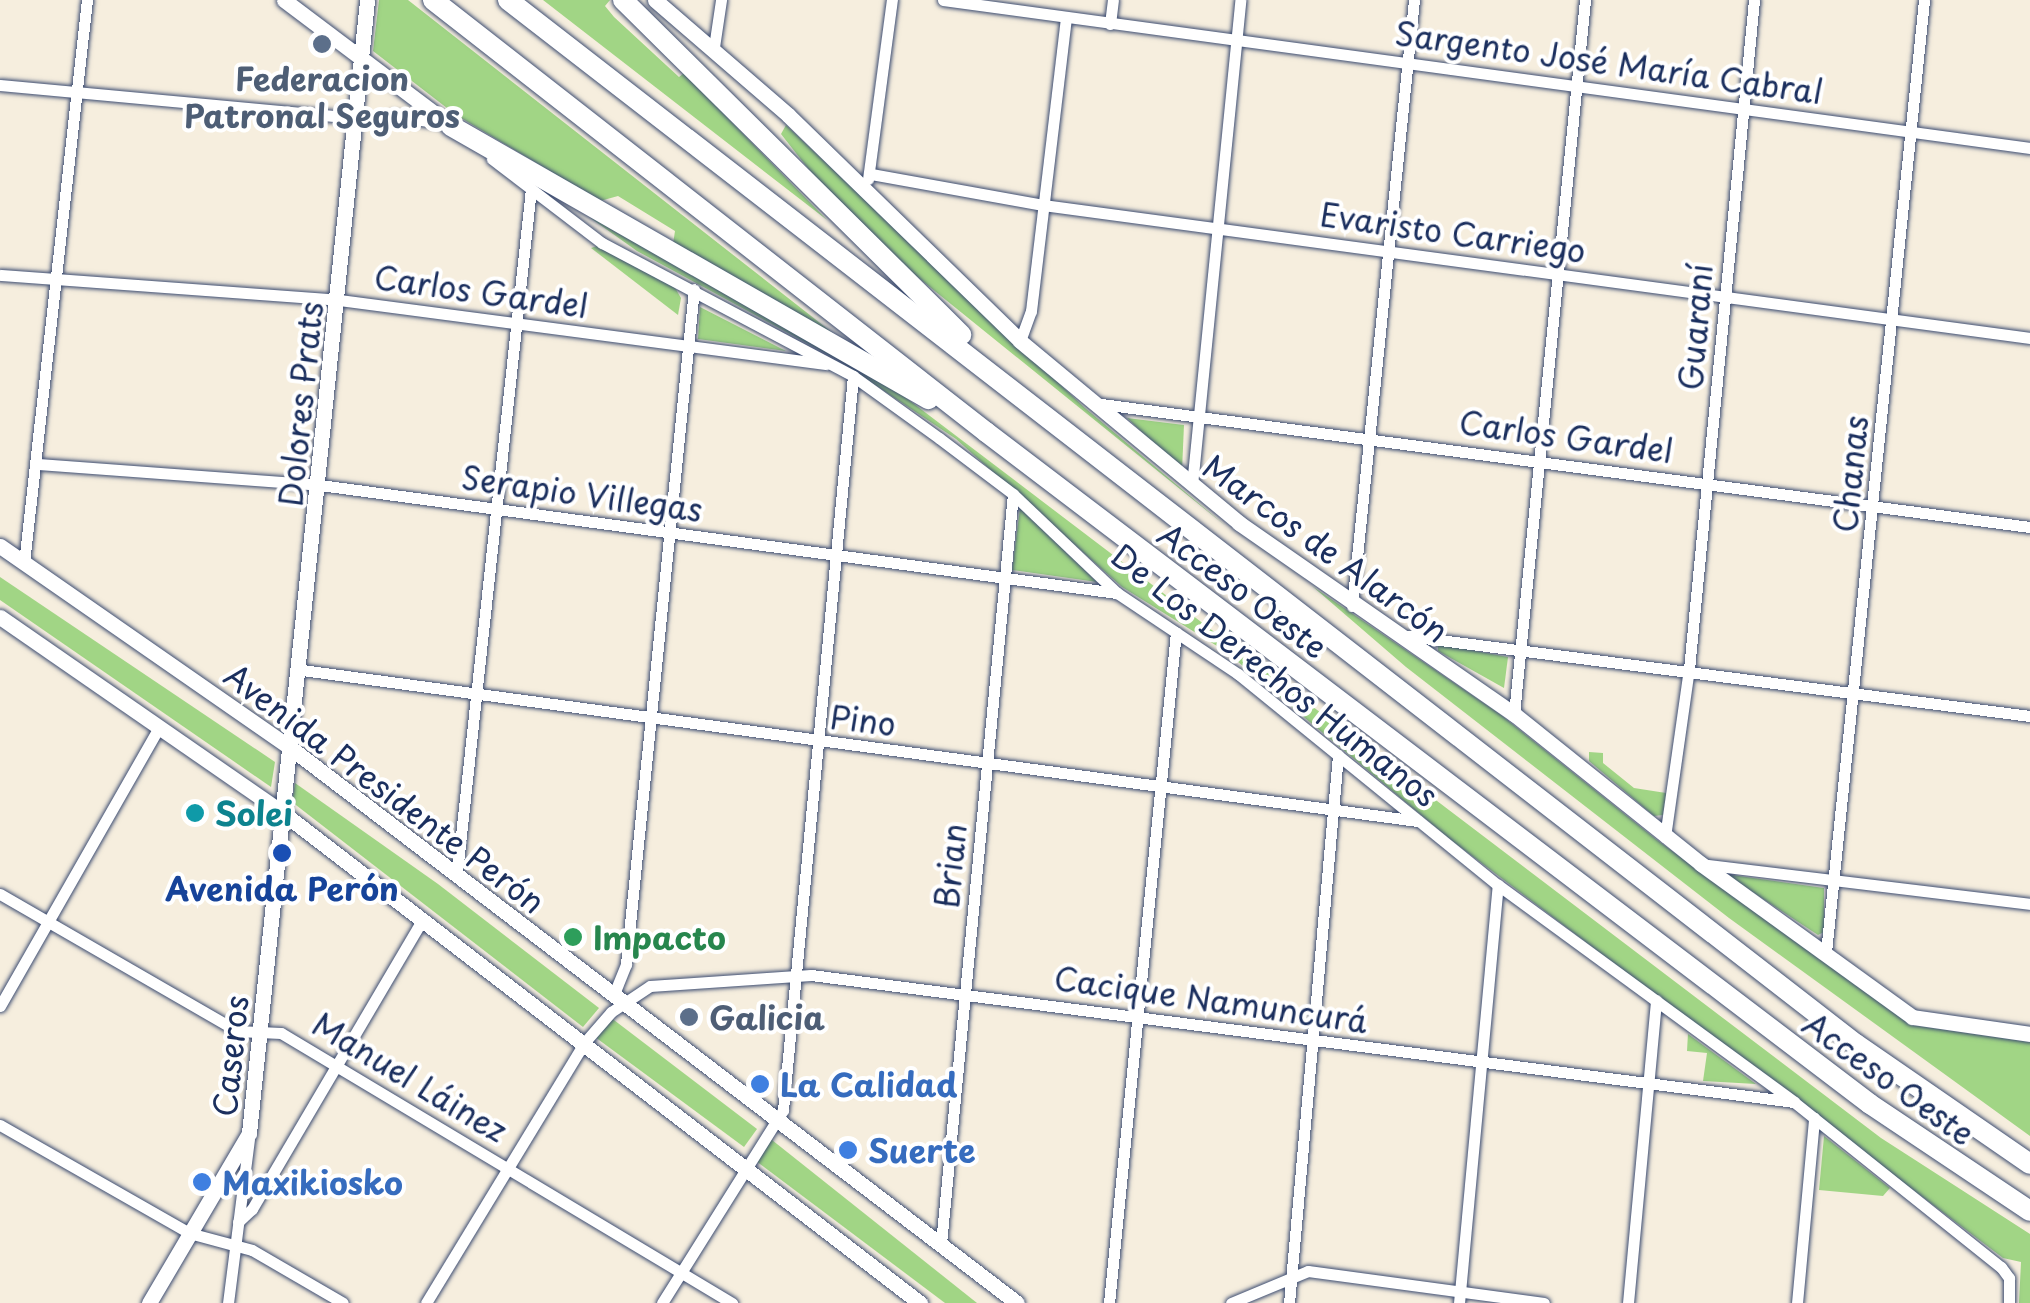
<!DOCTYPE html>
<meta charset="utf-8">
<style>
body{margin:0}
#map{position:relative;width:2030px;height:1303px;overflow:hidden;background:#f6eede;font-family:"Playpen Sans",sans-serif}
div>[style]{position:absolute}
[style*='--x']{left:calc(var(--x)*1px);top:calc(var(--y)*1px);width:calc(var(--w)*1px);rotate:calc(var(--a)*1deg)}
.green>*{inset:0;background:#a1d585}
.roads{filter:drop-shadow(0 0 2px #3c4c71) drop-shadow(0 0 2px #3c4c71)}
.street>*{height:11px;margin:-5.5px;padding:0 5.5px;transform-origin:5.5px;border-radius:5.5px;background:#fff}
.secondary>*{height:15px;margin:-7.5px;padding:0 7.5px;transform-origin:7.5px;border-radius:7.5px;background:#fff}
.highway>*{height:20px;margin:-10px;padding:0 10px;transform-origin:10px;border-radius:10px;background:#fff}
.dots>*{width:28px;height:28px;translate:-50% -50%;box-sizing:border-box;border:5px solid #fff;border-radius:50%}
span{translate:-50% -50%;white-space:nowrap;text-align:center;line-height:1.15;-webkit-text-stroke:8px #fff;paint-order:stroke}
.street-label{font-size:32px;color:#1b2f5e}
.service-label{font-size:32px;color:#4e5e75;font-weight:700}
.left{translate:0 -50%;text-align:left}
.culture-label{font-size:32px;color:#0d838f;font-weight:700}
.transit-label{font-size:32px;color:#164399;font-weight:700}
.leisure-label{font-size:32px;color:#27864d;font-weight:700}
.shop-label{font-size:32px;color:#366cbe;font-weight:700}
</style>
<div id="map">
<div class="green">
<i style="clip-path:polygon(379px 0,408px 0,843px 341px,673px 244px,675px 231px,618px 196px,600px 201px,456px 115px,373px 51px)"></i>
<i style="clip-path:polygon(543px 0,610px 0,605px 6px,614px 17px,679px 77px,684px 73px,827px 220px)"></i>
<i style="clip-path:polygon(786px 125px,1085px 408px,1227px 527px,889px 254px,836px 204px,781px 134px)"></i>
<i style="clip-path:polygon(589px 217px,665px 253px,897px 391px,1881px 1138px,2030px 1234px,2030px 1303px,2019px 1303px,2021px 1262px,2003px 1258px,1451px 840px,1225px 651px,1122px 587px,956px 439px,838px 360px,637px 251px)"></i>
<i style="clip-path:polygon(600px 245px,674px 286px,681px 298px,678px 315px,591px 248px)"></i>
<i style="clip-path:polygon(700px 307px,786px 351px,698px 339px)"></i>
<i style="clip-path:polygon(1127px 418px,1184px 425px,1182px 470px)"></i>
<i style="clip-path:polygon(1020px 508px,1097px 582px,1012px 570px)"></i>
<i style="clip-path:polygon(0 577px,275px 762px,271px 787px,0 600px)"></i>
<i style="clip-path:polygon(1312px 586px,1501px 715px,1657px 840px,1911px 1025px,2030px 1042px,2030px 1136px,1729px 918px,1406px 667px)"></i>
<i style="clip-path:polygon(1438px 644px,1508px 657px,1504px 688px,1438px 651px)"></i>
<i style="clip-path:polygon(1589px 752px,1603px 753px,1603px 763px,1634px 788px,1666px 793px,1663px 815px,1654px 816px,1589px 761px)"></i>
<i style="clip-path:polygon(295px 783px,438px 884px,599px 1008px,583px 1027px,292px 802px)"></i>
<i style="clip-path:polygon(1725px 874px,1824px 888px,1824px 932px,1818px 935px)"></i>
<i style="clip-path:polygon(610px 1017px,757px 1129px,744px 1147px,595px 1037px)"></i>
<i style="clip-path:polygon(1688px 1033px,1688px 1034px,1756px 1084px,1703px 1081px,1707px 1053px,1687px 1051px)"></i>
<i style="clip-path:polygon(1824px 1136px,1890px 1188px,1883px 1196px,1819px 1190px)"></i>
<i style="clip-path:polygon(768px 1139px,772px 1140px,977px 1303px,945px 1303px,756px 1161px)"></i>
</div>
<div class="roads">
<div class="street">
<i style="--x:943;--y:0;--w:1097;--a:7.75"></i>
<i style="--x:1110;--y:24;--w:24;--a:-83"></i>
<i style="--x:714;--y:47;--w:48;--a:-81.5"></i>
<i style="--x:0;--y:85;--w:357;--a:5.3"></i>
<i style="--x:393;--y:116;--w:50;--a:8"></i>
<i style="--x:492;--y:159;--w:138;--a:37.4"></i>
<i style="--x:602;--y:243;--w:284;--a:27.9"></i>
<i style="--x:853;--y:376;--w:106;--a:35.8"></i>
<i style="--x:939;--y:438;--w:93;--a:37.1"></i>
<i style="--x:1013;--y:494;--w:144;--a:43.6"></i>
<i style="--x:1117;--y:593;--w:146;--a:33.8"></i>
<i style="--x:1238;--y:674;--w:335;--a:39.1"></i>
<i style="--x:1498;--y:885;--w:367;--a:36.2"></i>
<i style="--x:1794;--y:1102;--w:265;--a:38.6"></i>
<i style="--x:2001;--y:1267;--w:14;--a:54"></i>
<i style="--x:2009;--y:1278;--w:25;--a:90"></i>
<i style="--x:871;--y:174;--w:175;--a:10.2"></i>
<i style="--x:1043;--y:205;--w:996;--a:7.67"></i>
<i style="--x:868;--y:179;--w:181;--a:-82.4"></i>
<i style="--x:0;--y:275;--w:340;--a:4.2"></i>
<i style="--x:339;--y:300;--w:491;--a:7.5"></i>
<i style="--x:1020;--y:341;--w:32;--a:-70"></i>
<i style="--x:1031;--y:311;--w:294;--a:-83.2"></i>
<i style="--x:1094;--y:403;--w:944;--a:7.55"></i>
<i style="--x:37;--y:464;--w:284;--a:4.2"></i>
<i style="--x:320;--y:485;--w:804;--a:7.72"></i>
<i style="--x:1192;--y:485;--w:487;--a:-84.3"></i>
<i style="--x:24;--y:563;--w:567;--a:-83.62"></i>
<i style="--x:1352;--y:606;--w:609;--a:-84.16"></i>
<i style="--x:1401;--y:635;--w:634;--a:7.34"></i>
<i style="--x:302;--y:670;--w:1126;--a:7.71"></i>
<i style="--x:1514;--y:714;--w:718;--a:-84.32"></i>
<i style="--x:1665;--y:837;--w:170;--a:-81.9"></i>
<i style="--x:1689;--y:669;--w:672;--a:-84.45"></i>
<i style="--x:1701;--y:864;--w:331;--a:6.9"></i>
<i style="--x:457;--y:872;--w:687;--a:-83.82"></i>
<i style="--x:0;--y:894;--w:274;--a:30"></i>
<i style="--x:237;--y:1031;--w:44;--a:2.6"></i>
<i style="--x:281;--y:1033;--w:526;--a:30.91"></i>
<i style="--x:1826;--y:952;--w:957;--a:-84.12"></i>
<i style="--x:614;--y:994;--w:32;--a:-68"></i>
<i style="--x:626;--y:964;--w:678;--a:-84.25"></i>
<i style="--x:0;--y:1006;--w:321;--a:-60.3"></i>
<i style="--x:0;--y:1125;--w:218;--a:29.7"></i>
<i style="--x:189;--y:1233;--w:65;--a:15.1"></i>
<i style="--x:252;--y:1250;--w:105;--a:30.2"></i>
<i style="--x:238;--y:1222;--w:19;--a:-43"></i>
<i style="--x:252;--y:1209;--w:337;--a:-59.5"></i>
<i style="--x:941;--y:1244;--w:753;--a:-84.52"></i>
<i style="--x:228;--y:1303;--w:165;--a:-82.7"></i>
<i style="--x:426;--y:1303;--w:304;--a:-58.7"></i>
<i style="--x:584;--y:1043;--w:41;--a:-48.9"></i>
<i style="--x:611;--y:1012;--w:47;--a:-33.7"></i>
<i style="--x:650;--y:986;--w:161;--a:-3.9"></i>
<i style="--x:811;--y:975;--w:991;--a:7.36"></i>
<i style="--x:662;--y:1303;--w:228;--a:-57.9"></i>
<i style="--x:783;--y:1110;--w:737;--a:-84.55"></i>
<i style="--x:1109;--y:1303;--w:674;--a:-84.3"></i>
<i style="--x:1231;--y:1303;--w:83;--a:-22.6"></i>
<i style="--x:1308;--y:1271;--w:238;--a:7.7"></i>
<i style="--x:1289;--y:1303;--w:550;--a:-84.89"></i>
<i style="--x:1459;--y:1303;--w:420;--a:-84.7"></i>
<i style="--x:1628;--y:1303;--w:304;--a:-84.7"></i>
<i style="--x:1797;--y:1303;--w:186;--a:-84.7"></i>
</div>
<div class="secondary">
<i style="--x:284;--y:0;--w:209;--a:37"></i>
<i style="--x:655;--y:0;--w:176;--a:40.8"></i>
<i style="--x:788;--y:115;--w:324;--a:44.2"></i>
<i style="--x:1020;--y:341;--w:285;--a:39.7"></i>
<i style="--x:1239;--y:523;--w:335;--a:34.8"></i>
<i style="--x:1514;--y:714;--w:240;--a:38.7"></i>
<i style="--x:1701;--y:864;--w:261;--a:35.9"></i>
<i style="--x:1912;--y:1017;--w:119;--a:8.2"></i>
<i style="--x:0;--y:546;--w:356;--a:34.8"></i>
<i style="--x:292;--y:749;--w:912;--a:37.38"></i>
<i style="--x:0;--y:617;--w:344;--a:34.7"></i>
<i style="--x:283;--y:813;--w:804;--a:37.57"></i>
<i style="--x:149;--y:1303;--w:197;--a:-59.5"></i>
<i style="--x:249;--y:1133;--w:1139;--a:-84.05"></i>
</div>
<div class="highway">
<i style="--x:433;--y:0;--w:702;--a:38"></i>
<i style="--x:986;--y:432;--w:1110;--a:37.24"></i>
<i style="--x:1870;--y:1104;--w:192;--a:33.8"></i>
<i style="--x:508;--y:0;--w:1705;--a:37.76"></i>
<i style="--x:1856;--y:1044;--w:211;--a:34.6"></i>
<i style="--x:623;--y:0;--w:476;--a:44.7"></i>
<i style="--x:451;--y:126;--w:550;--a:29.78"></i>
</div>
</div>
<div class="dots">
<i style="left:322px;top:44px;background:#5c6f8a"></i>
<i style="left:195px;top:813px;background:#0f9aa8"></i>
<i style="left:282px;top:853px;background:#1a4fb4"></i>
<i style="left:573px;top:937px;background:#2e9e5b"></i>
<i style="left:689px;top:1017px;background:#5c6f8a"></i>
<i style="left:760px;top:1084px;background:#3f7fe0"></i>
<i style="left:848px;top:1150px;background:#3f7fe0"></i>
<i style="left:202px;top:1182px;background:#3f7fe0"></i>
</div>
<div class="street-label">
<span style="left:1609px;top:62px;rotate:8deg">Sargento José María Cabral</span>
<span style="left:1453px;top:232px;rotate:8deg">Evaristo Carriego</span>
<span style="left:481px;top:291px;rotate:8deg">Carlos Gardel</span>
<span style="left:1695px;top:327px;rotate:-85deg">Guaraní</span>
<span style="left:300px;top:404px;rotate:-84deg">Dolores Prats</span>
<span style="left:1566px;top:436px;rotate:8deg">Carlos Gardel</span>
<span style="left:1850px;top:474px;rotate:-84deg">Chanas</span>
<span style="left:582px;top:493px;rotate:8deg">Serapio Villegas</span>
<span style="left:1326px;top:548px;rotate:36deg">Marcos de Alarcón</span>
<span style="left:1243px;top:590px;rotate:37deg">Acceso Oeste</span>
<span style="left:1275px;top:675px;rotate:38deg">De Los Derechos Humanos</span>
<span style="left:863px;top:720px;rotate:7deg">Pino</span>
<span style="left:385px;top:788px;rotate:37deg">Avenida Presidente Perón</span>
<span style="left:950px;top:866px;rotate:-84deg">Brian</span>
<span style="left:1211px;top:999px;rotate:8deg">Cacique Namuncurá</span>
<span style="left:230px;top:1056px;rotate:-84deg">Caseros</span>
<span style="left:410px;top:1077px;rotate:31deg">Manuel Láinez</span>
<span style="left:1889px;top:1078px;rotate:36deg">Acceso Oeste</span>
</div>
<div class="service-label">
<span style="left:322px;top:97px">Federacion<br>Patronal Seguros</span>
<span class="left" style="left:709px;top:1017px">Galicia</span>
</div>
<div class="culture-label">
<span class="left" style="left:215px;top:813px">Solei</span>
</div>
<div class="transit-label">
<span style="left:282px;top:888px">Avenida Perón</span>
</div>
<div class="leisure-label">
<span class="left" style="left:593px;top:937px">Impacto</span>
</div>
<div class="shop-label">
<span class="left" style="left:780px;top:1084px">La Calidad</span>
<span class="left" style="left:868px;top:1150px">Suerte</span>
<span class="left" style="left:222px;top:1182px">Maxikiosko</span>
</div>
</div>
